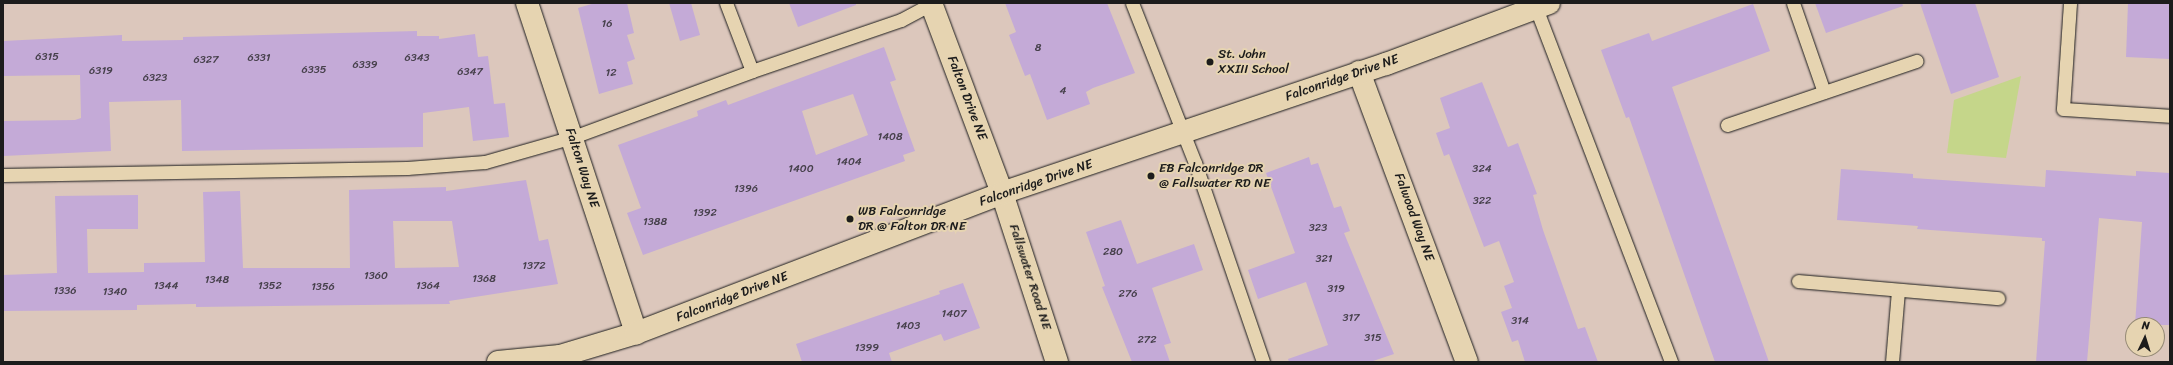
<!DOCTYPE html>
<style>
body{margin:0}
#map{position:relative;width:2173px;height:365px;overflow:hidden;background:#dcc7bc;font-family:Sriracha,sans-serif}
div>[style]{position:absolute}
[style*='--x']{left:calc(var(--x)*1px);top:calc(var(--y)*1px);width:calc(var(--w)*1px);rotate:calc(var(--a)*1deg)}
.green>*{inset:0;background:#c5d68a}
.building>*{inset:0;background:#c4aad7}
.roads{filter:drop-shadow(0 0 1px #1c1c1c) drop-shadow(0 0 1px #1c1c1c)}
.lane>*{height:13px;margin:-6.5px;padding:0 6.5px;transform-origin:6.5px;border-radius:6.5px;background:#e6d4b1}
.street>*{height:22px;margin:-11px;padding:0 11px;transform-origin:11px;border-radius:11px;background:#e6d4b1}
.secondary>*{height:22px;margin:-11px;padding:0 11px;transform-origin:11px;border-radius:11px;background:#e6d4b1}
.dots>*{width:11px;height:11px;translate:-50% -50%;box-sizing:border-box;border:2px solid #e6d4b1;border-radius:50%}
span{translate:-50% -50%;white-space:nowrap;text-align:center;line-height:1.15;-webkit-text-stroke:4px #e6d4b1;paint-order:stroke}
.number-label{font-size:11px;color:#46404b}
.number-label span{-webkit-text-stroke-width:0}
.poi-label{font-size:13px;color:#1c1c1c}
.left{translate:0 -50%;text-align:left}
.street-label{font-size:13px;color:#1c1c1c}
.frame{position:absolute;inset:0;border:4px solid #1c1c1c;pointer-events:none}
.north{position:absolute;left:2125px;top:317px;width:40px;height:40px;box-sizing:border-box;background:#e6d4b1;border:1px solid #958a75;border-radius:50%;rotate:4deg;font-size:11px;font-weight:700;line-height:16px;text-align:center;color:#1c1c1c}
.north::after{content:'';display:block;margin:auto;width:14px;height:18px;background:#1c1c1c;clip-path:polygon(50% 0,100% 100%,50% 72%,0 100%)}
</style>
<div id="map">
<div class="green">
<i style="clip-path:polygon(2021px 76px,2006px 158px,1947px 153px,1954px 100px)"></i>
</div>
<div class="building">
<i style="clip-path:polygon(595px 3px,627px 3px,634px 33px,627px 35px,635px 59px,627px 62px,633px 84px,599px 94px,578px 8px)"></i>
<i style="clip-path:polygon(669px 3px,691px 3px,700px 35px,680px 41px)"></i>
<i style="clip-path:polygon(789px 3px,856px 3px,856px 5px,798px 27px)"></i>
<i style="clip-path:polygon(1005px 3px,1107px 3px,1135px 73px,1093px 88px,1086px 92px,1090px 104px,1047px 120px,1030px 74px,1025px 76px,1009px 35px,1016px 32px)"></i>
<i style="clip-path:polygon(1815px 3px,1902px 3px,1903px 6px,1826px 33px)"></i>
<i style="clip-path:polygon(1920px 3px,1975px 3px,1999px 77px,1951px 94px)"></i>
<i style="clip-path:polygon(2128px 3px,2170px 3px,2170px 59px,2126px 57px)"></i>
<i style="clip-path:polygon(1753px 4px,1770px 51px,1672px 87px,1769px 362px,1715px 362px,1629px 117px,1626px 118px,1601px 50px,1649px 33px,1652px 41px)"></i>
<i style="clip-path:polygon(417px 31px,417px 36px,439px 36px,439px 39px,475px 34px,478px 57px,488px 56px,494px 104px,505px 103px,509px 137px,473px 141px,469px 107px,423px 113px,423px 147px,182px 151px,181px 100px,109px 102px,111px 151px,3px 156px,3px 121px,75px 120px,81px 118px,80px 75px,3px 76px,3px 41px,122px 35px,122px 41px,183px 40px,183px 37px)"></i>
<i style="clip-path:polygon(evenodd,884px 47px,896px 80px,890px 82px,915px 151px,903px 155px,905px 161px,643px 255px,627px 213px,641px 208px,618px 145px,698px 116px,697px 111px,726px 100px,728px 105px,884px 47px,853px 94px,868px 135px,816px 155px,802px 111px,853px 94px)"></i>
<i style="clip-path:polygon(1482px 82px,1508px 147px,1518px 143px,1537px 194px,1533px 195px,1543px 230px,1578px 329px,1585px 327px,1598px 362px,1525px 362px,1518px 340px,1512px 342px,1501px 312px,1512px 308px,1504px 286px,1514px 282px,1499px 241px,1484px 247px,1449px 154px,1444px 156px,1436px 133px,1450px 128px,1440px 98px)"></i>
<i style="clip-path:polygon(1309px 157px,1311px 165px,1318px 163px,1334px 208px,1341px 206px,1350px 231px,1344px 233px,1394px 354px,1370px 362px,1289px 362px,1288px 359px,1328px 345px,1306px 282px,1258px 299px,1248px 270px,1295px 253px,1266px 173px)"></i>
<i style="clip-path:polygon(1841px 169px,1913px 174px,1913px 178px,2045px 187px,2046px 170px,2136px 176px,2136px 171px,2170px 173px,2170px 325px,2135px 325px,2142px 222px,2099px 218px,2087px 362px,2036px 362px,2045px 241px,2042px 241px,2042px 238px,1917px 229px,1918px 226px,1837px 220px)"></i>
<i style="clip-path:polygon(evenodd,526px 180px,539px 241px,548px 239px,558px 284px,449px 301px,450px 304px,196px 307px,196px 304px,137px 305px,137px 310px,3px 311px,3px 275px,57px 273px,55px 196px,138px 195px,138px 229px,87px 229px,88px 273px,144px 272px,144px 263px,205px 262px,203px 192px,240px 191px,243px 268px,350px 268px,349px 190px,446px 187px,446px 191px,526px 180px,393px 221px,452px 221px,459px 267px,395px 268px,393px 221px)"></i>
<i style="clip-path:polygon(1121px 220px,1137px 264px,1194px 244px,1203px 270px,1152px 288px,1171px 343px,1164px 345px,1170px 362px,1132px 362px,1102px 287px,1105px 286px,1086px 232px)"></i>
<i style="clip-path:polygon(963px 283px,980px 328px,944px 341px,941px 334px,889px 353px,892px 362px,802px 362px,796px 344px,940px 294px,939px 291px)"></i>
</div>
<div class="roads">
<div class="lane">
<i style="--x:1132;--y:3;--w:172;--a:68.5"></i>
<i style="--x:1195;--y:163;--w:210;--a:71.1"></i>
<i style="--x:1793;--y:3;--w:94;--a:70.8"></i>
<i style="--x:2070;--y:3;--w:106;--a:93.8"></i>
<i style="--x:2063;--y:109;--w:107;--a:3.7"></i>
<i style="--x:1536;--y:8;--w:379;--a:69.1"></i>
<i style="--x:752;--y:71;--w:157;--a:-18.9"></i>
<i style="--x:901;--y:20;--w:34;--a:-28"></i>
<i style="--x:1727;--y:125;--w:200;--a:-18.7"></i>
<i style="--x:3;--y:175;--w:404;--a:-1"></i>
<i style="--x:407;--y:168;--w:78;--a:-4.4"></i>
<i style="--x:485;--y:162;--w:91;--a:-15.9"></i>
<i style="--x:573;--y:137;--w:191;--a:-20.2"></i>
<i style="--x:752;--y:71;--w:73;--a:-110.9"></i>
<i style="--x:1798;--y:281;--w:201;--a:4.9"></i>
<i style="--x:1892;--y:362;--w:72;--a:-85.2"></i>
</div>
<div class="street">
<i style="--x:527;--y:3;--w:348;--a:71.7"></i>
<i style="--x:1359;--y:72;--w:309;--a:69.6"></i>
<i style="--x:1002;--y:193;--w:178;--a:72"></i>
</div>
<div class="secondary">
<i style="--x:931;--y:3;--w:203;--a:69.5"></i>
<i style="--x:498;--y:362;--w:62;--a:-5.5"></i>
<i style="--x:560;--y:356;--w:79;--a:-16.8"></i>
<i style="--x:636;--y:333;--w:392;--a:-20.9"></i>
<i style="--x:1002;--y:193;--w:405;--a:-18.6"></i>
<i style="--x:1386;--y:64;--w:174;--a:-20.5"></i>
</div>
</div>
<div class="dots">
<i style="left:1210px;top:62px;background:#1c1c1c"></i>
<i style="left:1151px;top:176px;background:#1c1c1c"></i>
<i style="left:850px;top:219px;background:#1c1c1c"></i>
</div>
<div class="number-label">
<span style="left:607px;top:24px">16</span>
<span style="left:1038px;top:48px">8</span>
<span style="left:47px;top:57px">6315</span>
<span style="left:259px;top:58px">6331</span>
<span style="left:417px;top:58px">6343</span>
<span style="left:206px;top:60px">6327</span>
<span style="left:365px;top:65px">6339</span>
<span style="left:314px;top:70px">6335</span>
<span style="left:101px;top:71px">6319</span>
<span style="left:470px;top:72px">6347</span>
<span style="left:611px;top:73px">12</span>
<span style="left:155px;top:78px">6323</span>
<span style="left:1063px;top:91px">4</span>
<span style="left:890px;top:137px">1408</span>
<span style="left:849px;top:162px">1404</span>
<span style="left:801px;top:169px">1400</span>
<span style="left:1482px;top:169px">324</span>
<span style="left:746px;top:189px">1396</span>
<span style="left:1482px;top:201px">322</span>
<span style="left:705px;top:213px">1392</span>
<span style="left:655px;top:222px">1388</span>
<span style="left:1318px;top:228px">323</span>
<span style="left:1113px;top:252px">280</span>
<span style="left:1324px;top:259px">321</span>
<span style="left:534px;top:266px">1372</span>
<span style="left:376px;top:276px">1360</span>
<span style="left:484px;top:279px">1368</span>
<span style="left:217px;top:280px">1348</span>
<span style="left:166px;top:286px">1344</span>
<span style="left:270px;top:286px">1352</span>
<span style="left:428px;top:286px">1364</span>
<span style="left:323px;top:287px">1356</span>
<span style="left:1336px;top:289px">319</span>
<span style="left:65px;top:291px">1336</span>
<span style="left:115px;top:292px">1340</span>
<span style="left:1128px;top:294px">276</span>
<span style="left:954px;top:314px">1407</span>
<span style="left:1351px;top:318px">317</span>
<span style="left:1520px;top:321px">314</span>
<span style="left:908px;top:326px">1403</span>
<span style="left:1373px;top:338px">315</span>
<span style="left:1147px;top:340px">272</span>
<span style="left:867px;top:348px">1399</span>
</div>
<div class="poi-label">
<span class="left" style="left:1218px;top:62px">St. John<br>XXIII School</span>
<span class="left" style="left:1159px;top:176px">EB Falconridge DR<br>@ Fallswater RD NE</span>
<span class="left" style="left:858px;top:219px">WB Falconridge<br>DR @ Falton DR NE</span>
</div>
<div class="street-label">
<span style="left:1342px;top:78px;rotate:-19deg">Falconridge Drive NE</span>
<span style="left:967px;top:98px;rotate:69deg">Falton Drive NE</span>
<span style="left:582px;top:168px;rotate:72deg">Falton Way NE</span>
<span style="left:1036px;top:183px;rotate:-19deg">Falconridge Drive NE</span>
<span style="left:1414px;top:217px;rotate:70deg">Falwood Way NE</span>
<span style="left:1030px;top:277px;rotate:72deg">Fallswater Road NE</span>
<span style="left:732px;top:297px;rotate:-21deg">Falconridge Drive NE</span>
</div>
<div class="frame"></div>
<div class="north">N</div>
</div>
